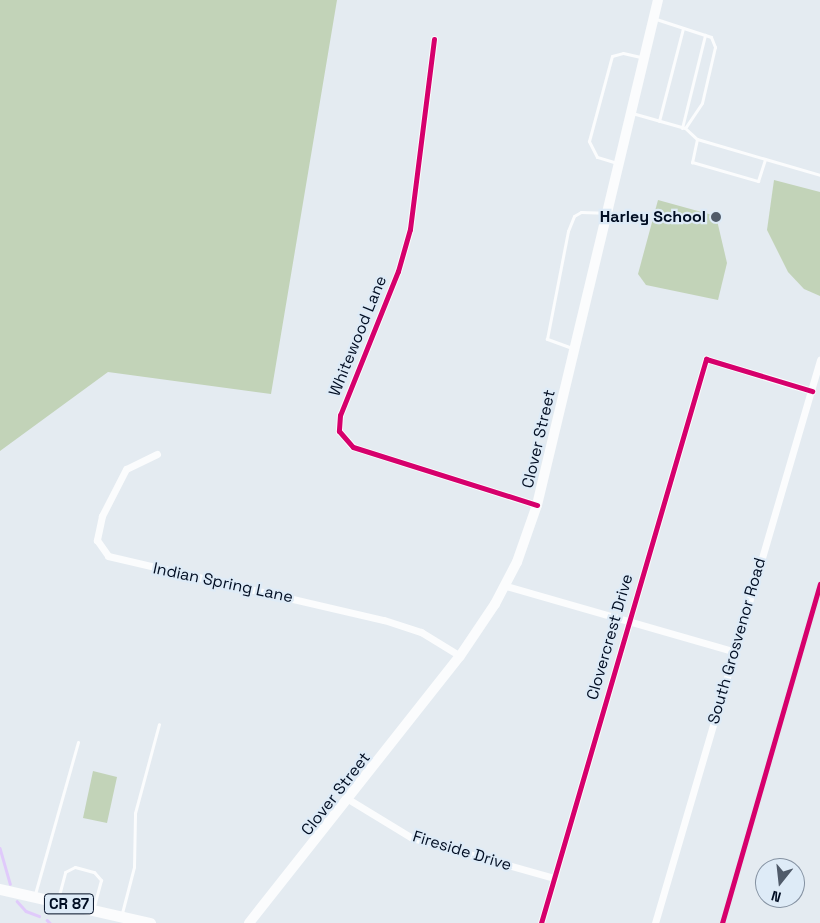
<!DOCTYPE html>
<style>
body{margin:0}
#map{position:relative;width:820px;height:923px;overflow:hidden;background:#e4ebf1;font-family:"Space Grotesk",sans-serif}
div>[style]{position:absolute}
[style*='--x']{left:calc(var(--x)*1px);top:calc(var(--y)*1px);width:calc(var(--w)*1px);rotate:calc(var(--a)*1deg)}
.green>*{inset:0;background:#c2d3b8}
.stream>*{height:2.5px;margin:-1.25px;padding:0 1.25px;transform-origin:1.25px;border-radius:1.25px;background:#e0cafb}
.lane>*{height:3px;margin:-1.5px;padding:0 1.5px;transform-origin:1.5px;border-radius:1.5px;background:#fbfcfd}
.street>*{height:7px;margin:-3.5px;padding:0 3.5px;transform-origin:3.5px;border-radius:3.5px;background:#fbfcfd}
.secondary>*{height:10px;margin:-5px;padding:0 5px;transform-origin:5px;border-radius:5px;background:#fbfcfd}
.primary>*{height:11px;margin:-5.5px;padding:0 5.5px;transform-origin:5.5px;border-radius:5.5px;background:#fbfcfd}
.cycleway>*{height:5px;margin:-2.5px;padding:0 2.5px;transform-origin:2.5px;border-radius:2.5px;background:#d6006c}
.dots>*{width:14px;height:14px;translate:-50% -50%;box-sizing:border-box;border:2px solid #deebf7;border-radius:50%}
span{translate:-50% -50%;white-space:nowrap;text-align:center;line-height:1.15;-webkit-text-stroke:4.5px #deebf7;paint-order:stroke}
.shield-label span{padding:1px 4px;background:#deebf7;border:1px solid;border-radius:4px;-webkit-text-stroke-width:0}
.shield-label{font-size:15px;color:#000d22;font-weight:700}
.poi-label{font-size:16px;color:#000d22;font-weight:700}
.right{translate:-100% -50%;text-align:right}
.street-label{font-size:16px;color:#000d22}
.north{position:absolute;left:755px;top:858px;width:50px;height:50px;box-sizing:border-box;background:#deebf7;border:1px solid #8592a2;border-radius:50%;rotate:196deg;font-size:14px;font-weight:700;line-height:20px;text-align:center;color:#000d22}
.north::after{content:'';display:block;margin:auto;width:18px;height:22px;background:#505b6a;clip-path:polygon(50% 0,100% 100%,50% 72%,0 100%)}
</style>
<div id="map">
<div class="green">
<i style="clip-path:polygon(0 0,337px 0,271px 394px,108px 372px,0 451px)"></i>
<i style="clip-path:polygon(774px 180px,820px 192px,820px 296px,804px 289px,788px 272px,767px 230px)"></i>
<i style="clip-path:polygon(658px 200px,716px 216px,727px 263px,718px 300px,646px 285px,638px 274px)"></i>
<i style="clip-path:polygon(93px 771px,117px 777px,107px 823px,83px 818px)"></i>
</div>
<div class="stream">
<i style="--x:0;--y:848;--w:37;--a:74"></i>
<i style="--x:17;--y:901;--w:13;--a:48"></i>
<i style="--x:26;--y:911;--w:14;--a:21"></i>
<i style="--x:47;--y:920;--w:4;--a:45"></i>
</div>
<div class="lane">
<i style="--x:656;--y:19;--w:58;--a:18.1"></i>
<i style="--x:711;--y:37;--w:11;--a:68"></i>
<i style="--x:715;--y:47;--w:57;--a:103.1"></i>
<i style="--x:702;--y:103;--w:30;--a:124"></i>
<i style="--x:632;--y:113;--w:55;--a:15.8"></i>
<i style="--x:685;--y:128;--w:16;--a:43"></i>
<i style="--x:697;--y:139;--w:128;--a:16.3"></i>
<i style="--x:659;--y:121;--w:96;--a:-75.5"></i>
<i style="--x:682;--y:128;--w:96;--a:-76.1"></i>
<i style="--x:697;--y:139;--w:24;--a:102"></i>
<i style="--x:692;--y:162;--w:69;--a:16.1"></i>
<i style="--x:758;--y:181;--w:23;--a:-72"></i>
<i style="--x:617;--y:163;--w:21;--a:-163"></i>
<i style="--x:597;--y:157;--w:18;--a:-117"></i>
<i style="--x:589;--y:141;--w:88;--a:-74.9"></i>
<i style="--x:612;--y:56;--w:11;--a:-15"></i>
<i style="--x:623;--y:53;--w:18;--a:13"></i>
<i style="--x:572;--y:348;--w:27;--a:-160"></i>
<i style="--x:547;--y:339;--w:110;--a:-79"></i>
<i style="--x:568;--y:231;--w:16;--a:-68"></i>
<i style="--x:574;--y:216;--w:8;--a:-30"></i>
<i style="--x:581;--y:212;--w:23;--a:2"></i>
<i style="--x:35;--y:894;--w:158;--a:-74.2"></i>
<i style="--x:58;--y:899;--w:28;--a:-75"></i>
<i style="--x:65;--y:872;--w:11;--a:-27"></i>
<i style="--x:75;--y:867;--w:20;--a:15"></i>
<i style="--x:94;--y:872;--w:11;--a:49"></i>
<i style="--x:101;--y:880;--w:28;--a:105"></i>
<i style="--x:122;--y:913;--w:48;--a:-75.4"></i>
<i style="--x:134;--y:867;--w:54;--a:-88.9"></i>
<i style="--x:135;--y:813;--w:92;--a:-74.9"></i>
</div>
<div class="street">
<i style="--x:434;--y:39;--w:192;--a:97.2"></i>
<i style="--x:410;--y:229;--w:44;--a:105.9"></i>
<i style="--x:398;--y:271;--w:155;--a:111.9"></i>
<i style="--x:340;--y:415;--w:16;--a:94"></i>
<i style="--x:339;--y:431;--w:21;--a:49"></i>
<i style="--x:353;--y:447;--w:193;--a:17.5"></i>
<i style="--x:157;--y:454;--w:34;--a:154"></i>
<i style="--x:126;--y:469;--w:53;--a:117.1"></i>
<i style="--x:102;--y:516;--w:25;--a:102"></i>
<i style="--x:97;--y:540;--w:19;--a:55"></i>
<i style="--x:108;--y:556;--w:283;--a:13.1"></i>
<i style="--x:384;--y:620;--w:39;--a:18"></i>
<i style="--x:421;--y:632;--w:46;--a:31.6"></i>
<i style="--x:506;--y:586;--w:236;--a:16"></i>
<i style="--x:348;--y:799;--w:75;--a:31.4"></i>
<i style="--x:412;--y:838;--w:148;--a:15.7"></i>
<i style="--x:541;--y:923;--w:588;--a:-73.69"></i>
<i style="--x:706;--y:359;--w:111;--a:16.8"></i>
<i style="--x:655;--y:923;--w:587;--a:-73.67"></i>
</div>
<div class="secondary">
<i style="--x:249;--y:923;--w:340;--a:-51.7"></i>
<i style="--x:460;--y:656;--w:63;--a:-56.1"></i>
<i style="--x:495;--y:604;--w:47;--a:-62.4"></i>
<i style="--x:517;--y:562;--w:60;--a:-70.7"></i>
<i style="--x:537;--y:505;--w:519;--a:-76.53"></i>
</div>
<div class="primary">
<i style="--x:0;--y:889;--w:154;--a:12.8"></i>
</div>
<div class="cycleway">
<i style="--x:434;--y:39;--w:192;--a:97.2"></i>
<i style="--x:410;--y:229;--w:44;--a:105.9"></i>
<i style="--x:398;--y:271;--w:155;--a:111.9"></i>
<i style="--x:340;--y:415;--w:16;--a:94"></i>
<i style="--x:339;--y:431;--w:21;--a:49"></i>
<i style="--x:353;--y:447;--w:193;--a:17.5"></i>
<i style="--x:541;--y:923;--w:588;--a:-73.69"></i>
<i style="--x:706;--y:359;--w:111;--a:16.8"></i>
<i style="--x:722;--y:923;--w:353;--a:-73.9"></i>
</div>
<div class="dots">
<i style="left:716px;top:217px;background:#505b6a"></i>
</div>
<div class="shield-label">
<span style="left:69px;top:904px">CR 87</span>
</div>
<div class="poi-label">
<span class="right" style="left:706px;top:217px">Harley School</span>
</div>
<div class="street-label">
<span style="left:358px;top:336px;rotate:-68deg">Whitewood Lane</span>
<span style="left:539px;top:439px;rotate:-77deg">Clover Street</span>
<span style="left:223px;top:583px;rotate:12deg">Indian Spring Lane</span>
<span style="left:610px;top:637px;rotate:-74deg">Clovercrest Drive</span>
<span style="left:737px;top:641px;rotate:-74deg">South Grosvenor Road</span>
<span style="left:336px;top:794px;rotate:-52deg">Clover Street</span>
<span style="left:462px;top:851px;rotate:17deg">Fireside Drive</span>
</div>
<div class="north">N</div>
</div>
